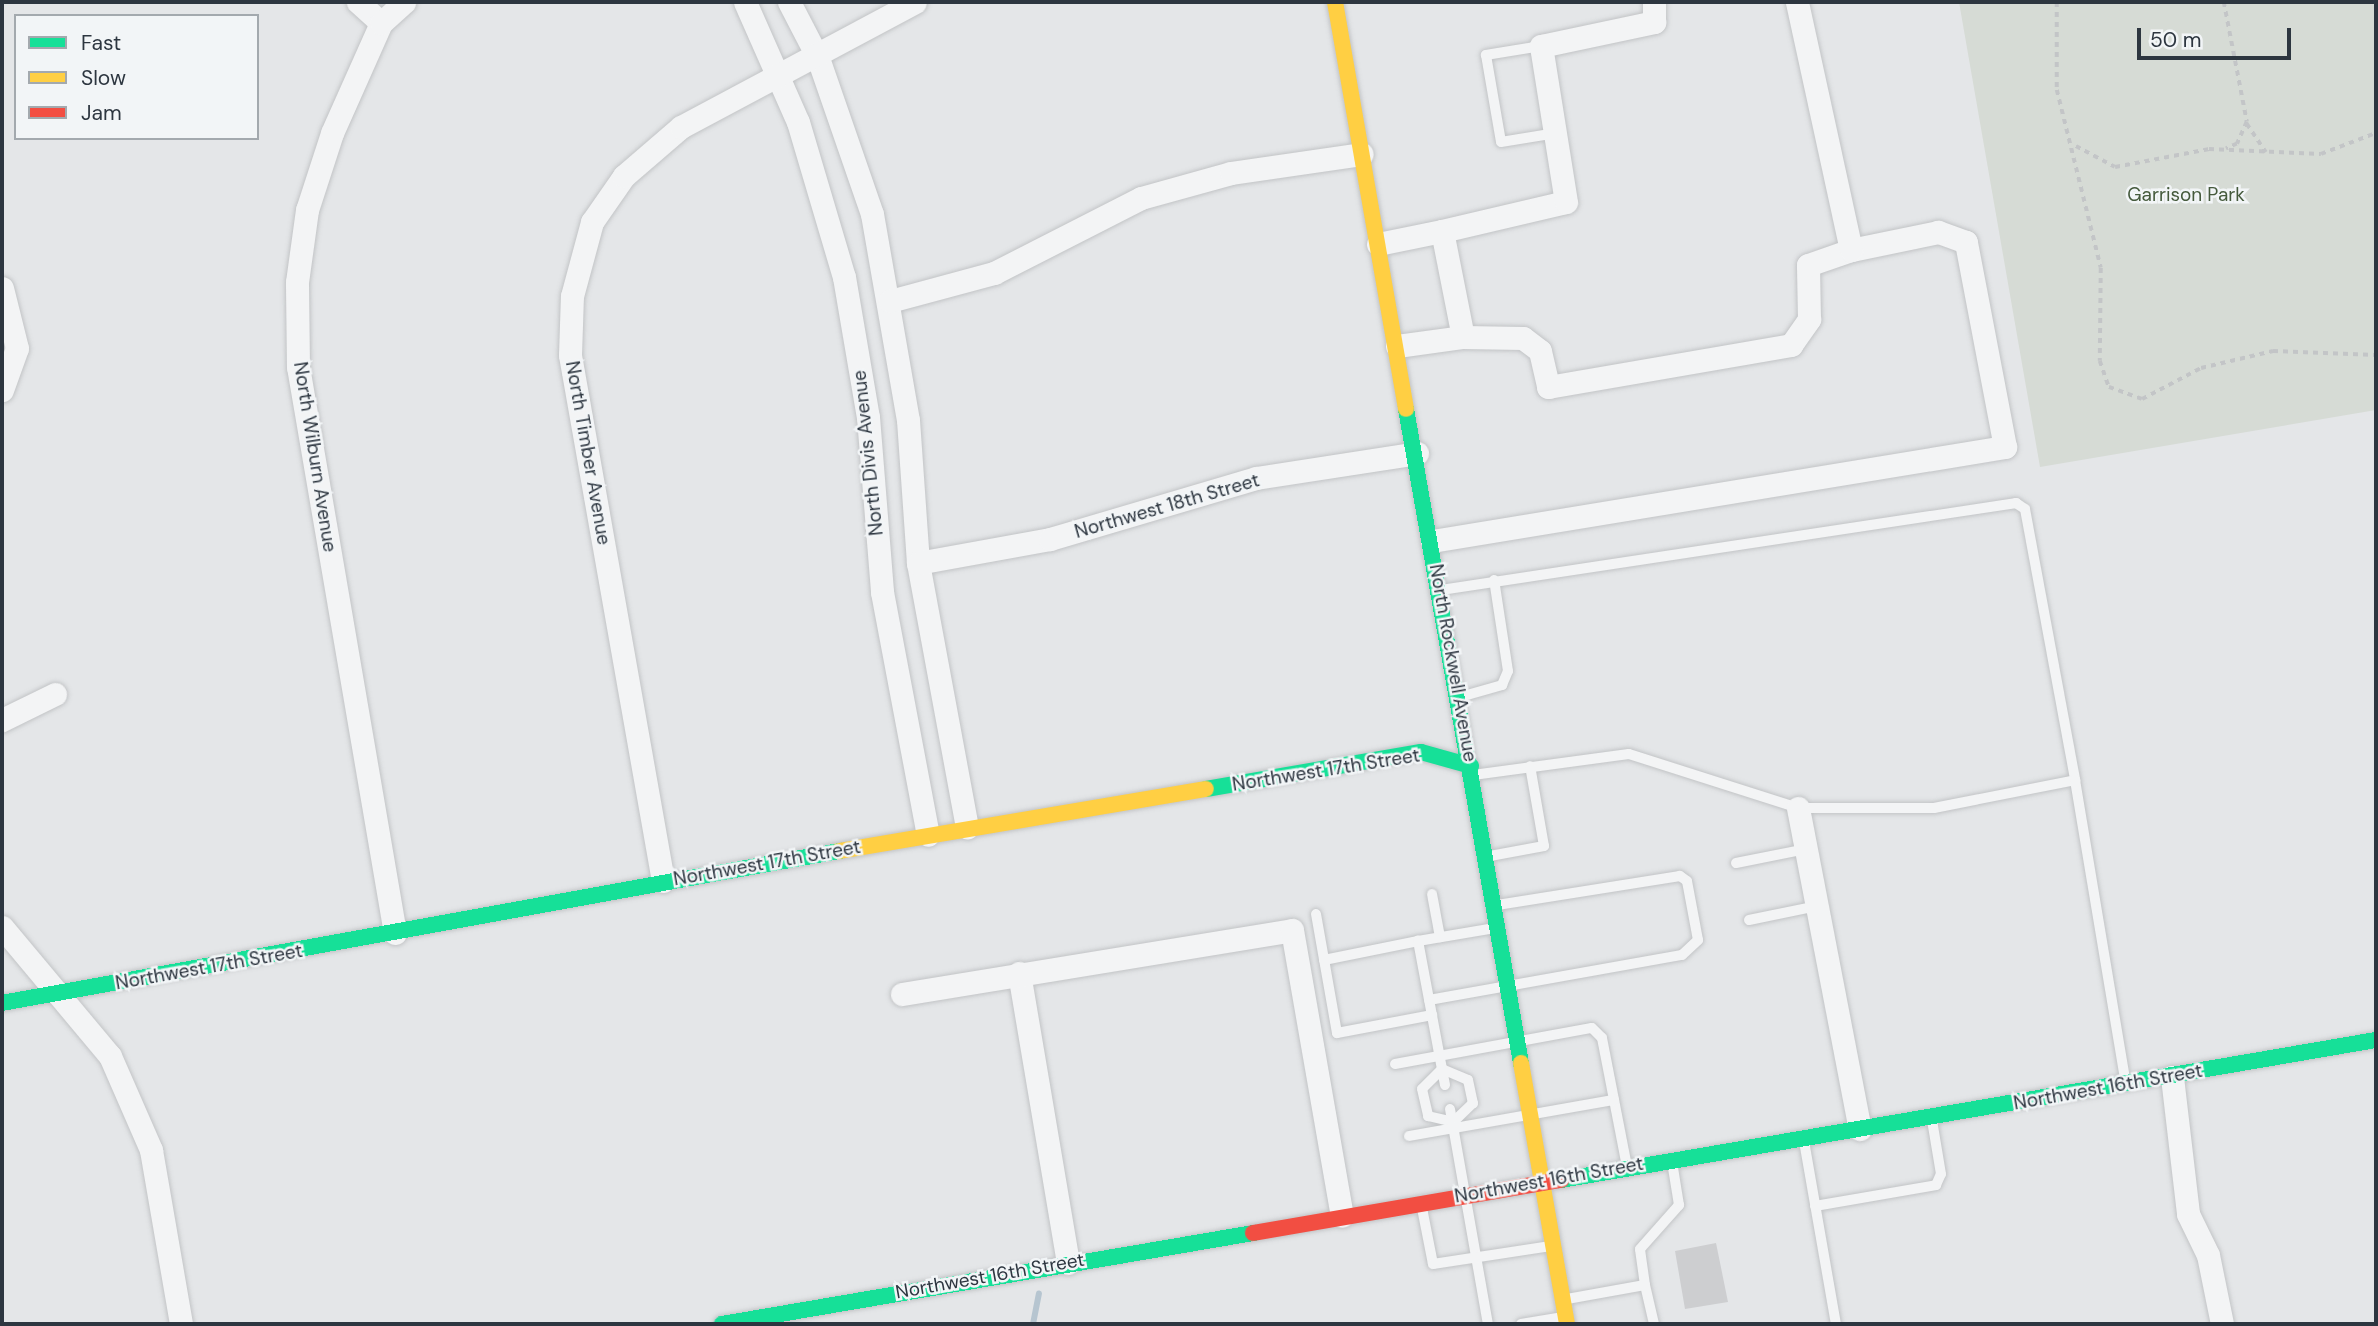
<!DOCTYPE html>
<style>
body{margin:0}
#map{position:relative;width:2378px;height:1326px;overflow:hidden;background:#e4e6e8;font-family:"DM Sans",sans-serif}
div>[style]{position:absolute}
[style*='--x']{left:calc(var(--x)*1px);top:calc(var(--y)*1px);width:calc(var(--w)*1px);rotate:calc(var(--a)*1deg)}
.green>*{inset:0;background:#d6dbd5}
.stream>*{height:6px;margin:-3px;padding:0 3px;transform-origin:3px;border-radius:3px;background:#b6c5d0}
.building>*{inset:0;background:#cdced0}
.path>*{height:3.5px;margin-top:-1.75px;transform-origin:0;background:repeating-linear-gradient(90deg,#c3c5c7 0 5px,transparent 0 10px)}
.roads{filter:drop-shadow(0 0 2px #c2c4c6) drop-shadow(0 0 2px #c2c4c6)}
.lane>*{height:10px;margin:-5px;padding:0 5px;transform-origin:5px;border-radius:5px;background:#f3f4f5}
.street>*{height:23px;margin:-11.5px;padding:0 11.5px;transform-origin:11.5px;border-radius:11.5px;background:#f3f4f5}
.fast>*{height:16px;margin:-8px;padding:0 8px;transform-origin:8px;border-radius:8px;background:#16e098}
.slow>*{height:16px;margin:-8px;padding:0 8px;transform-origin:8px;border-radius:8px;background:#ffcf43}
.jam>*{height:16px;margin:-8px;padding:0 8px;transform-origin:8px;border-radius:8px;background:#f24e42}
span{translate:-50% -50%;white-space:nowrap;text-align:center;line-height:1.15;-webkit-text-stroke:5px #f2f5f7;paint-order:stroke}
.park-label{font-size:19px;color:#455a3c}
.street-label{font-size:19px;color:#2d3640}
.frame{position:absolute;inset:0;border:4px solid #2d3640;pointer-events:none}
.legend{position:absolute;left:14px;top:14px;width:245px;height:126px;box-sizing:border-box;background:#f2f5f7;border:2px solid #a3a9ae;margin:0;padding:9px 12px;list-style:none;font-size:21px;color:#2d3640}
.legend li{display:flex;align-items:center;gap:14px;height:35px}
.legend b{width:35px;border:2px solid #a3a9ae}
.scale{position:absolute;left:2137px;top:28px;width:154px;height:32px;box-sizing:border-box;border:4px solid #2d3640;border-top:0;padding-left:9px;font-size:21px;line-height:24px;white-space:nowrap;color:#2d3640;-webkit-text-stroke:5px #f2f5f7;paint-order:stroke}
</style>
<div id="map">
<div class="green">
<i style="clip-path:polygon(1959px 2px,2376px 2px,2376px 410px,2040px 467px)"></i>
</div>
<div class="stream">
<i style="--x:1033;--y:1324;--w:31;--a:-79"></i>
</div>
<div class="building">
<i style="clip-path:polygon(1716px 1243px,1728px 1302px,1685px 1309px,1675px 1251px)"></i>
</div>
<div class="path">
<i style="--x:2057;--y:2;--w:88;--a:90"></i>
<i style="--x:2057;--y:90;--w:183;--a:76.1"></i>
<i style="--x:2101;--y:268;--w:93;--a:90.6"></i>
<i style="--x:2100;--y:361;--w:28;--a:71"></i>
<i style="--x:2109;--y:387;--w:35;--a:20"></i>
<i style="--x:2142;--y:399;--w:67;--a:-27.7"></i>
<i style="--x:2201;--y:368;--w:74;--a:-13.3"></i>
<i style="--x:2273;--y:351;--w:103;--a:2.2"></i>
<i style="--x:2224;--y:2;--w:122;--a:79.1"></i>
<i style="--x:2247;--y:122;--w:24;--a:114"></i>
<i style="--x:2237;--y:144;--w:12;--a:156"></i>
<i style="--x:2247;--y:124;--w:34;--a:56"></i>
<i style="--x:2076;--y:146;--w:44;--a:28.3"></i>
<i style="--x:2115;--y:167;--w:96;--a:-10.8"></i>
<i style="--x:2209;--y:149;--w:112;--a:2.6"></i>
<i style="--x:2321;--y:154;--w:59;--a:-20.9"></i>
</div>
<div class="roads">
<div class="lane">
<i style="--x:1541;--y:46;--w:56;--a:170.7"></i>
<i style="--x:1486;--y:55;--w:88;--a:80.2"></i>
<i style="--x:1501;--y:142;--w:56;--a:-9.3"></i>
<i style="--x:1441;--y:590;--w:582;--a:-8.6"></i>
<i style="--x:2016;--y:503;--w:11;--a:34"></i>
<i style="--x:2025;--y:509;--w:276;--a:79.5"></i>
<i style="--x:1460;--y:697;--w:44;--a:-15.9"></i>
<i style="--x:1502;--y:685;--w:15;--a:-67"></i>
<i style="--x:1508;--y:671;--w:92;--a:-98.7"></i>
<i style="--x:1473;--y:775;--w:157;--a:-7.7"></i>
<i style="--x:1629;--y:754;--w:177;--a:17.7"></i>
<i style="--x:1798;--y:808;--w:136;--a:0"></i>
<i style="--x:1934;--y:808;--w:144;--a:-11.2"></i>
<i style="--x:2075;--y:780;--w:303;--a:80.5"></i>
<i style="--x:1490;--y:856;--w:55;--a:-10.5"></i>
<i style="--x:1544;--y:846;--w:81;--a:-99.9"></i>
<i style="--x:1736;--y:863;--w:71;--a:-11.3"></i>
<i style="--x:1432;--y:894;--w:44;--a:79.5"></i>
<i style="--x:1316;--y:914;--w:121;--a:80"></i>
<i style="--x:1337;--y:1033;--w:97;--a:-10.7"></i>
<i style="--x:1749;--y:920;--w:69;--a:-11.6"></i>
<i style="--x:1324;--y:960;--w:96;--a:-11.4"></i>
<i style="--x:1429;--y:1000;--w:257;--a:-10.1"></i>
<i style="--x:1682;--y:955;--w:22;--a:-43"></i>
<i style="--x:1698;--y:940;--w:60;--a:-100.6"></i>
<i style="--x:1687;--y:881;--w:9;--a:-144"></i>
<i style="--x:1680;--y:876;--w:185;--a:171"></i>
<i style="--x:1395;--y:1064;--w:200;--a:-10.4"></i>
<i style="--x:1592;--y:1028;--w:14;--a:45"></i>
<i style="--x:1602;--y:1038;--w:131;--a:79"></i>
<i style="--x:1442;--y:1069;--w:28;--a:135"></i>
<i style="--x:1422;--y:1089;--w:28;--a:77"></i>
<i style="--x:1428;--y:1116;--w:26;--a:13"></i>
<i style="--x:1442;--y:1069;--w:28;--a:23"></i>
<i style="--x:1468;--y:1080;--w:24;--a:78"></i>
<i style="--x:1473;--y:1103;--w:28;--a:136"></i>
<i style="--x:1445;--y:1085;--w:147;--a:-100.6"></i>
<i style="--x:1418;--y:941;--w:78;--a:-9.6"></i>
<i style="--x:1450;--y:1109;--w:218;--a:80"></i>
<i style="--x:1409;--y:1136;--w:208;--a:-10"></i>
<i style="--x:1804;--y:1141;--w:186;--a:80.1"></i>
<i style="--x:1815;--y:1206;--w:123;--a:-9.8"></i>
<i style="--x:1936;--y:1185;--w:12;--a:-66"></i>
<i style="--x:1941;--y:1174;--w:55;--a:-99.5"></i>
<i style="--x:1422;--y:1208;--w:57;--a:78.9"></i>
<i style="--x:1433;--y:1264;--w:119;--a:-8.7"></i>
<i style="--x:1645;--y:1285;--w:40;--a:77"></i>
<i style="--x:1567;--y:1299;--w:79;--a:-10.2"></i>
<i style="--x:1645;--y:1285;--w:36;--a:-98"></i>
<i style="--x:1640;--y:1249;--w:59;--a:-48.4"></i>
<i style="--x:1679;--y:1205;--w:44;--a:-99.2"></i>
<i style="--x:1521;--y:1324;--w:43;--a:-9.5"></i>
</div>
<div class="street">
<i style="--x:358;--y:2;--w:31;--a:42"></i>
<i style="--x:745;--y:2;--w:131;--a:66.2"></i>
<i style="--x:798;--y:122;--w:162;--a:73.5"></i>
<i style="--x:844;--y:277;--w:142;--a:80.3"></i>
<i style="--x:868;--y:417;--w:176;--a:85.4"></i>
<i style="--x:882;--y:592;--w:247;--a:79.3"></i>
<i style="--x:789;--y:2;--w:63;--a:62.6"></i>
<i style="--x:818;--y:58;--w:165;--a:70.9"></i>
<i style="--x:872;--y:214;--w:209;--a:80.1"></i>
<i style="--x:908;--y:420;--w:143;--a:86"></i>
<i style="--x:918;--y:563;--w:269;--a:79.5"></i>
<i style="--x:1442;--y:231;--w:127;--a:-13.2"></i>
<i style="--x:1566;--y:202;--w:158;--a:-99.1"></i>
<i style="--x:1541;--y:46;--w:116;--a:-12"></i>
<i style="--x:1654;--y:22;--w:20;--a:-90"></i>
<i style="--x:1378;--y:244;--w:65;--a:-11.5"></i>
<i style="--x:1442;--y:231;--w:108;--a:78.8"></i>
<i style="--x:2;--y:288;--w:62;--a:76"></i>
<i style="--x:17;--y:348;--w:45;--a:109.7"></i>
<i style="--x:890;--y:301;--w:108;--a:-15.1"></i>
<i style="--x:994;--y:273;--w:165;--a:-27"></i>
<i style="--x:1141;--y:198;--w:93;--a:-15.5"></i>
<i style="--x:1231;--y:173;--w:132;--a:-8.3"></i>
<i style="--x:1397;--y:346;--w:67;--a:-7.8"></i>
<i style="--x:1463;--y:337;--w:60;--a:1"></i>
<i style="--x:1523;--y:338;--w:21;--a:37"></i>
<i style="--x:1540;--y:351;--w:37;--a:77"></i>
<i style="--x:1548;--y:387;--w:247;--a:-9.8"></i>
<i style="--x:1791;--y:345;--w:32;--a:-55"></i>
<i style="--x:1809;--y:319;--w:54;--a:-91.1"></i>
<i style="--x:1808;--y:265;--w:46;--a:-19.2"></i>
<i style="--x:1432;--y:541;--w:581;--a:-9.32"></i>
<i style="--x:2005;--y:447;--w:209;--a:-100.8"></i>
<i style="--x:1966;--y:242;--w:30;--a:-160"></i>
<i style="--x:1938;--y:232;--w:89;--a:168.3"></i>
<i style="--x:1851;--y:250;--w:254;--a:-102.3"></i>
<i style="--x:918;--y:563;--w:134;--a:-10.3"></i>
<i style="--x:1050;--y:539;--w:215;--a:-16.5"></i>
<i style="--x:1256;--y:478;--w:163;--a:-8.8"></i>
<i style="--x:2;--y:720;--w:59;--a:-26.1"></i>
<i style="--x:1798;--y:808;--w:327;--a:79.1"></i>
<i style="--x:663;--y:881;--w:534;--a:-100.03"></i>
<i style="--x:570;--y:355;--w:59;--a:-88.1"></i>
<i style="--x:572;--y:296;--w:77;--a:-74.9"></i>
<i style="--x:592;--y:222;--w:56;--a:-55.2"></i>
<i style="--x:624;--y:176;--w:75;--a:-40.7"></i>
<i style="--x:681;--y:127;--w:265;--a:-28.1"></i>
<i style="--x:2;--y:927;--w:168;--a:50.1"></i>
<i style="--x:110;--y:1056;--w:103;--a:66.4"></i>
<i style="--x:151;--y:1150;--w:177;--a:80.2"></i>
<i style="--x:395;--y:933;--w:574;--a:-99.72"></i>
<i style="--x:298;--y:367;--w:85;--a:-90.7"></i>
<i style="--x:297;--y:282;--w:73;--a:-82.1"></i>
<i style="--x:307;--y:210;--w:81;--a:-72"></i>
<i style="--x:332;--y:133;--w:120;--a:-66"></i>
<i style="--x:381;--y:23;--w:31;--a:-42"></i>
<i style="--x:1019;--y:973;--w:294;--a:80.4"></i>
<i style="--x:902;--y:994;--w:395;--a:-9.3"></i>
<i style="--x:1292;--y:930;--w:290;--a:80.1"></i>
<i style="--x:2172;--y:1077;--w:138;--a:83.3"></i>
<i style="--x:2188;--y:1214;--w:46;--a:64"></i>
<i style="--x:2208;--y:1255;--w:70;--a:78.5"></i>
</div>
<div class="fast">
<i style="--x:1406;--y:409;--w:664;--a:80.03"></i>
<i style="--x:1206;--y:789;--w:218;--a:-9.8"></i>
<i style="--x:1421;--y:752;--w:52;--a:15.6"></i>
<i style="--x:2;--y:1003;--w:851;--a:-10.29"></i>
<i style="--x:1561;--y:1180;--w:827;--a:-9.75"></i>
<i style="--x:722;--y:1324;--w:539;--a:-9.72"></i>
</div>
<div class="slow">
<i style="--x:1335;--y:2;--w:413;--a:80.1"></i>
<i style="--x:839;--y:851;--w:372;--a:-9.6"></i>
<i style="--x:1521;--y:1063;--w:265;--a:80"></i>
</div>
<div class="jam">
<i style="--x:1253;--y:1233;--w:313;--a:-9.8"></i>
</div>
</div>
<div class="park-label">
<span style="left:2186px;top:195px">Garrison Park</span>
</div>
<div class="street-label">
<span style="left:588px;top:453px;rotate:80deg">North Timber Avenue</span>
<span style="left:868px;top:453px;rotate:-96deg">North Divis Avenue</span>
<span style="left:315px;top:457px;rotate:81deg">North Wilburn Avenue</span>
<span style="left:1167px;top:506px;rotate:-16deg">Northwest 18th Street</span>
<span style="left:1453px;top:663px;rotate:80deg">North Rockwell Avenue</span>
<span style="left:1326px;top:770px;rotate:-9deg">Northwest 17th Street</span>
<span style="left:767px;top:863px;rotate:-10deg">Northwest 17th Street</span>
<span style="left:209px;top:967px;rotate:-10deg">Northwest 17th Street</span>
<span style="left:2108px;top:1087px;rotate:-10deg">Northwest 16th Street</span>
<span style="left:1549px;top:1180px;rotate:-10deg">Northwest 16th Street</span>
<span style="left:990px;top:1276px;rotate:-10deg">Northwest 16th Street</span>
</div>
<div class="frame"></div>
<ul class="legend">
<li><b style="height:9px;background:#16e098"></b>Fast</li>
<li><b style="height:9px;background:#ffcf43"></b>Slow</li>
<li><b style="height:9px;background:#f24e42"></b>Jam</li>
</ul>
<div class="scale">50 m</div>
</div>
